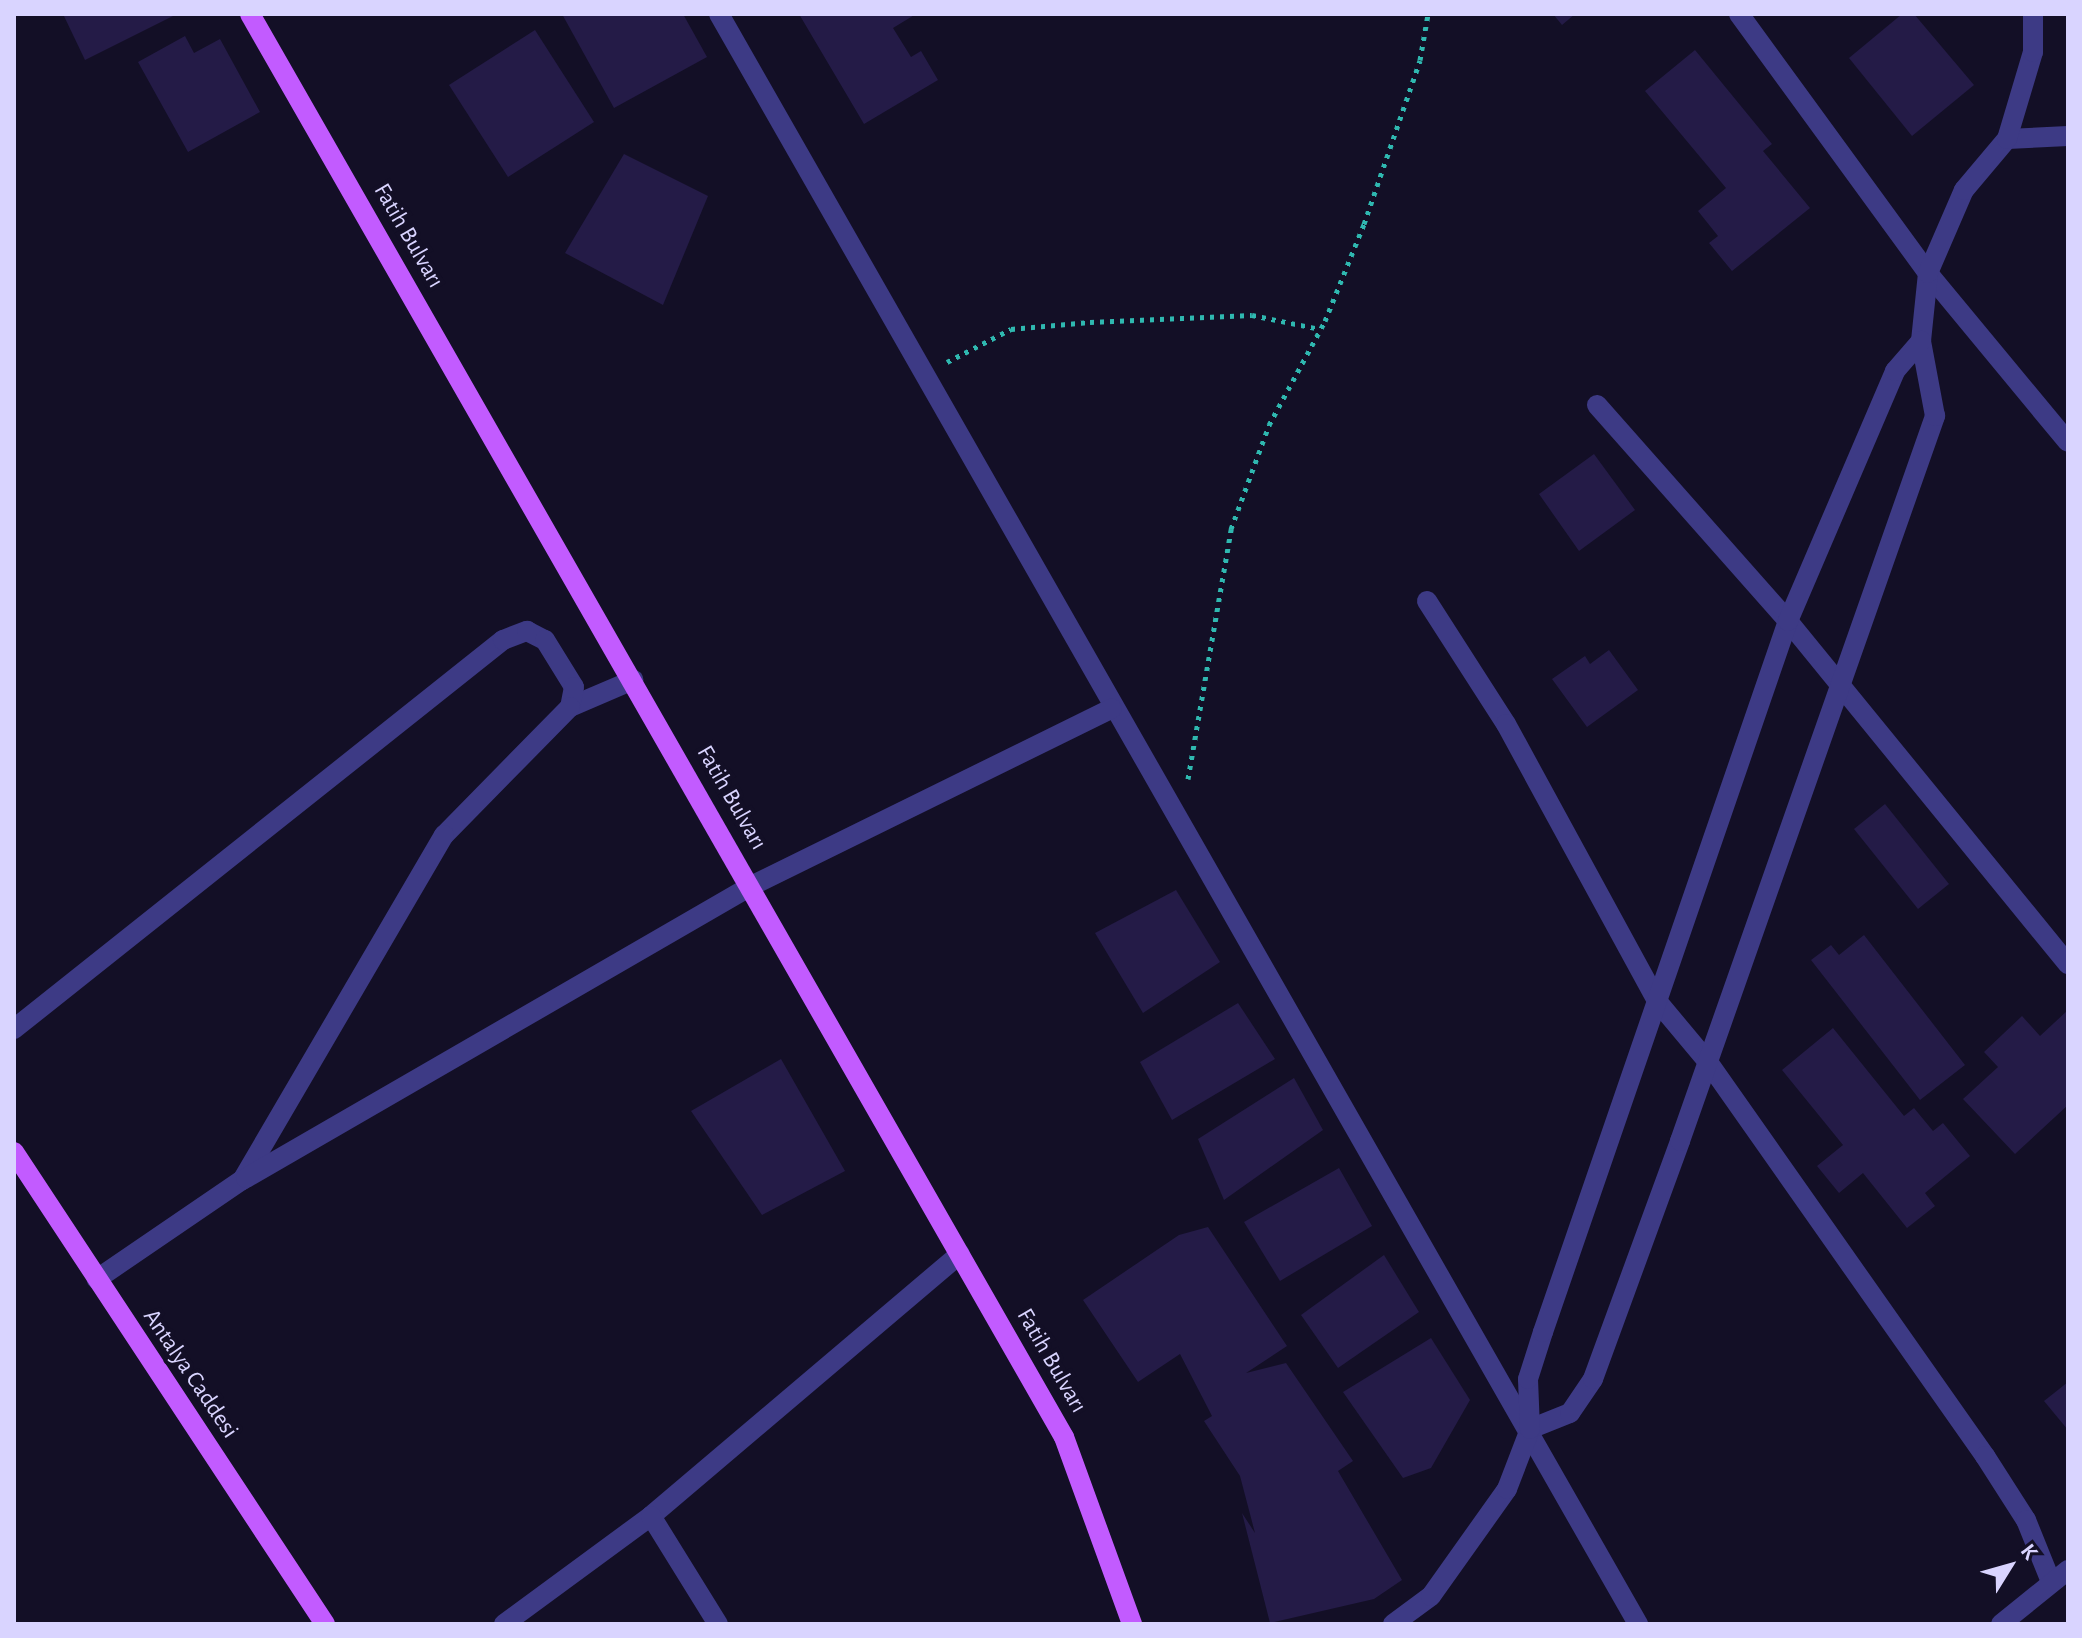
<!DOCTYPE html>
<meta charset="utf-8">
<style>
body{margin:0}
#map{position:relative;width:2082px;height:1638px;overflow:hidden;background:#130f26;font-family:"Alegreya Sans",sans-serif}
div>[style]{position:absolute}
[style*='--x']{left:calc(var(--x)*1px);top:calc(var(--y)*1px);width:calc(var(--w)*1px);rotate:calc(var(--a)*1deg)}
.building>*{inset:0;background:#241b47}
.path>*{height:5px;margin-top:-2.5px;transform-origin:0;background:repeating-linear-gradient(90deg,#2fb8b0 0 4px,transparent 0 10px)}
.minor>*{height:20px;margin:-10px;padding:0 10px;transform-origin:10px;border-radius:10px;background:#3d3a85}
.major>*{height:20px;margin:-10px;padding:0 10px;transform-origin:10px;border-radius:10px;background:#c25bff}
span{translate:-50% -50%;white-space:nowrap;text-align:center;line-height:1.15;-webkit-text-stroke:8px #130f26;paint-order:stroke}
.street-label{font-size:24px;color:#d9d4ff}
.frame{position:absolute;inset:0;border:16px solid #d9d4ff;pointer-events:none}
.north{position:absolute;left:1970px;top:1526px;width:80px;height:80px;-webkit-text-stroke:6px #130f26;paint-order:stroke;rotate:53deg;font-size:22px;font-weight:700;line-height:32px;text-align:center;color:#d9d4ff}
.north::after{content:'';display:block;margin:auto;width:28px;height:36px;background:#d9d4ff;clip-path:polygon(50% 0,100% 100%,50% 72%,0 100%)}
</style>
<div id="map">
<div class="building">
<i style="clip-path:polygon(63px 14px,177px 14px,85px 60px)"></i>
<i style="clip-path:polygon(562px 14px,683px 14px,707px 57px,614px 108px)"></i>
<i style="clip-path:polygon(799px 14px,916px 14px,893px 28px,911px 57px,921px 51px,938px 80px,864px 124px)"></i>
<i style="clip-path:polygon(1553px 14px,1575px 14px,1562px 25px)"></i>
<i style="clip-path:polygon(1902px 14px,1914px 14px,1974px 85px,1912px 136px,1849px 58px)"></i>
<i style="clip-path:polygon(535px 30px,594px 122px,508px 177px,449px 85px)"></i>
<i style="clip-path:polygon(185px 36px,194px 53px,220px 39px,260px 112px,188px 152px,138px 62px)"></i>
<i style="clip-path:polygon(1695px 50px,1772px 144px,1763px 151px,1810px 208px,1732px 271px,1709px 243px,1718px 236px,1698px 211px,1726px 188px,1645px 91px)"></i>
<i style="clip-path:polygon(624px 154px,708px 196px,663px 305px,565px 253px)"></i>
<i style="clip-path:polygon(1594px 454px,1635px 510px,1579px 551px,1539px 494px)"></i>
<i style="clip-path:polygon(1609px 650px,1638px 690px,1587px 727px,1552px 679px,1585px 656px,1590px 664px)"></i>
<i style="clip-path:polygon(1885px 804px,1949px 884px,1918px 909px,1854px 829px)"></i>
<i style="clip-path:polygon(1176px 890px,1220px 962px,1143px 1013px,1095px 933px)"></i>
<i style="clip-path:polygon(1864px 935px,1965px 1065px,1920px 1100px,1811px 960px,1831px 945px,1839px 955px)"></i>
<i style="clip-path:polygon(1238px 1003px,1275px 1059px,1172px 1120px,1140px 1062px)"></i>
<i style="clip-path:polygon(2068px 1010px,2068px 1105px,2015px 1154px,1963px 1099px,1998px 1067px,1984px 1052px,2022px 1016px,2040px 1036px)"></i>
<i style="clip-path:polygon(1833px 1028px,1904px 1116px,1914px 1108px,1933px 1131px,1943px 1123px,1970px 1156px,1925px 1193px,1935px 1206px,1907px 1228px,1863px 1173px,1839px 1193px,1817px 1166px,1843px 1145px,1782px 1070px)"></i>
<i style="clip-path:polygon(781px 1059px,845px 1171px,762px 1215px,691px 1111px)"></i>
<i style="clip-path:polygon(1294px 1078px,1323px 1130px,1224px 1200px,1198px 1139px)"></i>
<i style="clip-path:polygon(1339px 1168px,1372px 1226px,1280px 1281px,1244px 1222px)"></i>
<i style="clip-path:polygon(1208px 1227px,1287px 1346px,1246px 1373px,1286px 1363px,1353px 1461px,1338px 1471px,1402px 1580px,1374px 1599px,1270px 1623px,1242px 1513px,1255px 1533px,1240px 1476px,1204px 1421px,1212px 1416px,1180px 1354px,1138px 1382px,1083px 1300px,1179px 1235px)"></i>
<i style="clip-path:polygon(1384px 1255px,1419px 1312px,1338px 1368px,1301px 1315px)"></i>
<i style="clip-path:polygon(1431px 1338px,1470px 1400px,1431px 1468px,1403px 1478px,1343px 1392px)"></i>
<i style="clip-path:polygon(2068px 1382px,2068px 1430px,2044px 1401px)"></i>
</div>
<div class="path">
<i style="--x:947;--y:362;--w:72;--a:-27.3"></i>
<i style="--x:1011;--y:329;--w:79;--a:-5.1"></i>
<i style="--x:1090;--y:322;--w:162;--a:-2.5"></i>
<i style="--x:1252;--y:315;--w:69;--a:11.6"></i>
<i style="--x:1188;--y:779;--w:254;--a:-80.2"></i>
<i style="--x:1231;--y:529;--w:111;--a:-69.9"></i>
<i style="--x:1269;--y:425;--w:118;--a:-61.7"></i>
<i style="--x:1325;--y:321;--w:105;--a:-68.1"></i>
<i style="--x:1364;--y:224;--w:173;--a:-71.1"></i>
<i style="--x:1420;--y:60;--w:47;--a:-80.1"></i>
</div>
<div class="minor">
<i style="--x:719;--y:14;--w:1854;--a:60.28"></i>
<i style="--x:1739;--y:14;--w:321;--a:53.9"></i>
<i style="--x:1928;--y:273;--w:219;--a:50.4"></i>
<i style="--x:2007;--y:139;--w:61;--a:-2.8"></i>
<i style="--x:1597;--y:405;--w:288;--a:48.5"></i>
<i style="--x:1788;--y:621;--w:443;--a:50.8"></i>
<i style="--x:1427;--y:601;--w:146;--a:57.3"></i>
<i style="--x:1506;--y:724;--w:315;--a:61.4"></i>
<i style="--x:1657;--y:1001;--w:80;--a:50.1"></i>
<i style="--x:1708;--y:1062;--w:482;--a:54.9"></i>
<i style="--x:1985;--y:1456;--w:76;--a:57.4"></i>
<i style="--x:2026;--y:1520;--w:67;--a:68"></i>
<i style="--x:570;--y:707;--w:69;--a:-23.2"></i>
<i style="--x:14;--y:1029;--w:625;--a:-38.5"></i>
<i style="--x:503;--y:640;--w:26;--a:-21"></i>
<i style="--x:527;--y:631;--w:20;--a:27"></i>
<i style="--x:545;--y:640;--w:55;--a:58.3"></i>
<i style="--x:574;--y:687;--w:20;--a:101"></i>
<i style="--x:570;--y:707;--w:180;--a:134.5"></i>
<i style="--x:444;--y:835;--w:400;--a:120.3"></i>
<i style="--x:242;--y:1180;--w:176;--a:145.7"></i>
<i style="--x:246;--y:1178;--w:583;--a:-30.04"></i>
<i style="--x:751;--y:886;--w:402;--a:-26.2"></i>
<i style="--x:1530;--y:1429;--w:43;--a:-21.8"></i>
<i style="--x:1570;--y:1413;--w:41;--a:-55.9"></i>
<i style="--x:1593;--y:1379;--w:253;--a:-69.9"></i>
<i style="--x:1680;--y:1141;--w:769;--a:-70.62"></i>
<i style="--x:1935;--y:416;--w:76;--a:-100.6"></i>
<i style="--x:1921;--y:341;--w:68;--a:-84.1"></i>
<i style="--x:1928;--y:273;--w:90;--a:-66.6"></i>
<i style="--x:1964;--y:190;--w:67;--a:-49.9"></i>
<i style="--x:2007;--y:139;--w:91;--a:-73.4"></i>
<i style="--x:2033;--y:52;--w:38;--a:-90"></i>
<i style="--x:651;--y:1516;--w:405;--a:-40.3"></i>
<i style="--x:504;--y:1624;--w:182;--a:-36.3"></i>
<i style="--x:651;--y:1516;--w:127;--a:58.2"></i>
<i style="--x:1393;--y:1624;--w:47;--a:-36.4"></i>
<i style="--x:1431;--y:1596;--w:131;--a:-54.6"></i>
<i style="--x:1507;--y:1489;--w:64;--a:-69"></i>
<i style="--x:1530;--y:1429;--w:50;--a:-92.3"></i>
<i style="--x:1528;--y:1379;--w:49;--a:-72.3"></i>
<i style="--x:1543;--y:1332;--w:752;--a:-70.99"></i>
<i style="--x:1788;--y:621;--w:272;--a:-66.8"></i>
<i style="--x:1895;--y:371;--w:40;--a:-49"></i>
<i style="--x:2001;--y:1624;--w:86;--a:-38.9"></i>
</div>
<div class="major">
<i style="--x:250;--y:14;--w:1639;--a:60.23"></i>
<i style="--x:1064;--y:1437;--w:199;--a:70"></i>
<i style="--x:14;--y:1152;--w:565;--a:56.62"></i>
</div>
<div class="street-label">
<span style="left:408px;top:236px;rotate:60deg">Fatih Bulvarı</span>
<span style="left:731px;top:798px;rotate:60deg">Fatih Bulvarı</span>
<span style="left:1051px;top:1361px;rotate:60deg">Fatih Bulvarı</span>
<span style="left:190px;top:1374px;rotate:56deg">Antalya Caddesi</span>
</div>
<div class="frame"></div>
<div class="north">K</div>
</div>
